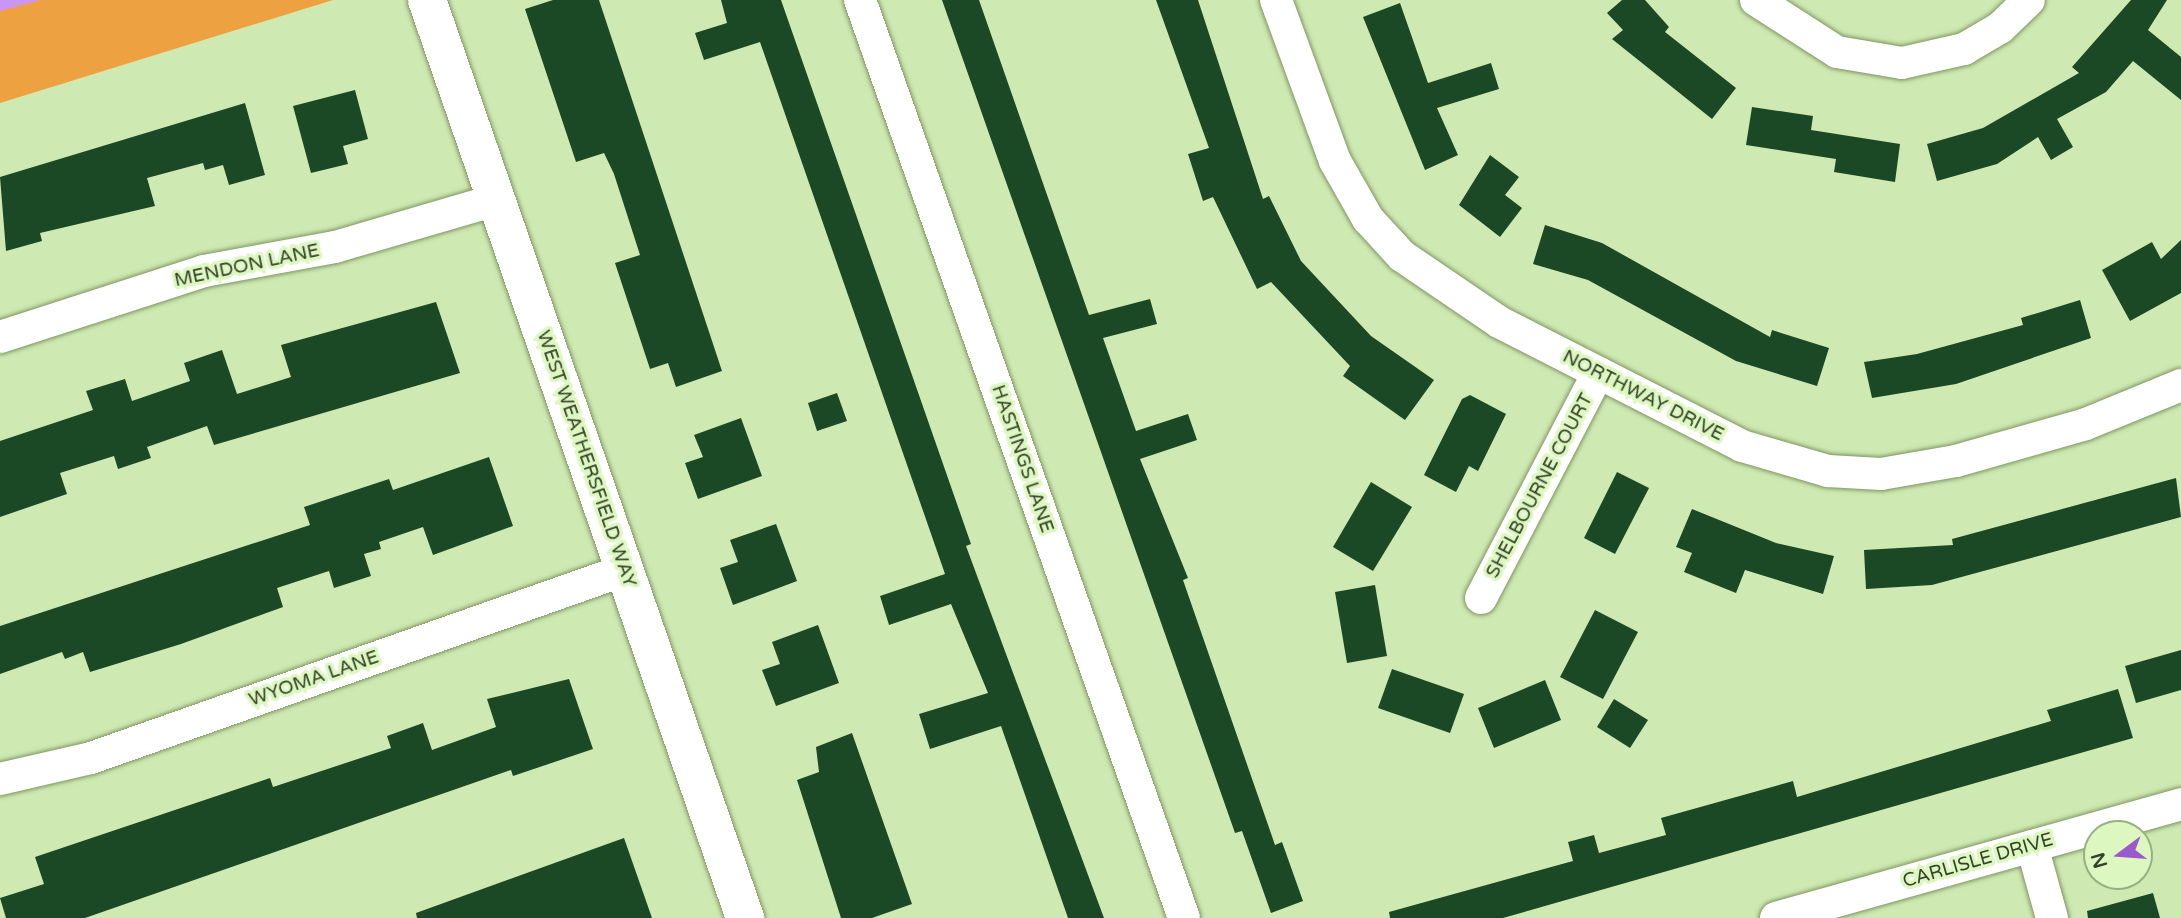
<!DOCTYPE html>
<style>
body{margin:0}
#map{position:relative;width:2181px;height:918px;overflow:hidden;background:#cfe9b2;font-family:"Varela Round",sans-serif}
div>[style]{position:absolute}
[style*='--x']{left:calc(var(--x)*1px);top:calc(var(--y)*1px);width:calc(var(--w)*1px);rotate:calc(var(--a)*1deg)}
.green>*{inset:0;background:#eda141}
.water>*{inset:0;background:#cb95f6}
.building>*{inset:0;background:#1b4925}
.roads{filter:drop-shadow(0 0 2px #7e9662) drop-shadow(0 0 2px #7e9662)}
.minor>*{height:32px;margin:-16px;padding:0 16px;transform-origin:16px;border-radius:16px;background:#fff}
.tertiary>*{height:38px;margin:-19px;padding:0 19px;transform-origin:19px;border-radius:19px;background:#fff}
span{translate:-50% -50%;white-space:nowrap;text-align:center;line-height:1.15;-webkit-text-stroke:7px #dcf7bf;paint-order:stroke}
.street-label{font-size:19px;color:#36412a}
.north{position:absolute;left:2083px;top:820px;width:70px;height:70px;box-sizing:border-box;background:#dcf7bf;border:2px solid #9aae83;border-radius:50%;rotate:254deg;font-size:19px;font-weight:700;line-height:28px;text-align:center;color:#36412a}
.north::after{content:'';display:block;margin:auto;width:24px;height:32px;background:#9c59ce;clip-path:polygon(50% 0,100% 100%,50% 72%,0 100%)}
</style>
<div id="map">
<div class="green">
<i style="clip-path:polygon(0 0,333px 0,0 103px)"></i>
</div>
<div class="water">
<i style="clip-path:polygon(0 0,41px 0,0 11px)"></i>
</div>
<div class="building">
<i style="clip-path:polygon(553px 0,599px 0,722px 371px,676px 387px,668px 363px,650px 369px,615px 263px,640px 255px,614px 174px,604px 153px,576px 162px,525px 9px)"></i>
<i style="clip-path:polygon(721px 0,781px 0,971px 544px,966px 546px,1104px 918px,1068px 918px,1001px 726px,930px 749px,919px 714px,988px 693px,951px 604px,889px 625px,880px 596px,945px 574px,760px 42px,704px 60px,695px 33px,727px 23px)"></i>
<i style="clip-path:polygon(942px 0,979px 0,1089px 315px,1150px 299px,1157px 324px,1103px 338px,1136px 431px,1188px 414px,1197px 440px,1140px 459px,1188px 578px,1183px 580px,1275px 845px,1282px 842px,1303px 901px,1271px 913px,1242px 831px,1235px 833px)"></i>
<i style="clip-path:polygon(1156px 0,1198px 0,1263px 199px,1269px 196px,1301px 261px,1371px 336px,1434px 380px,1405px 420px,1343px 376px,1350px 366px,1271px 282px,1257px 289px,1213px 197px,1203px 201px,1188px 154px,1209px 148px)"></i>
<i style="clip-path:polygon(1622px 0,1645px 0,1669px 27px,1665px 32px,1736px 88px,1712px 119px,1612px 39px,1623px 30px,1607px 13px)"></i>
<i style="clip-path:polygon(2131px 0,2167px 0,2148px 30px,2181px 57px,2181px 100px,2133px 61px,2106px 92px,2057px 119px,2073px 147px,2051px 160px,2038px 137px,1997px 164px,1937px 181px,1927px 144px,1983px 128px,2079px 73px,2072px 67px)"></i>
<i style="clip-path:polygon(1400px 3px,1428px 83px,1491px 63px,1499px 89px,1437px 108px,1458px 155px,1425px 170px,1363px 17px)"></i>
<i style="clip-path:polygon(355px 90px,368px 139px,343px 146px,348px 164px,311px 173px,293px 106px)"></i>
<i style="clip-path:polygon(245px 103px,265px 175px,229px 185px,223px 165px,205px 170px,203px 163px,147px 178px,155px 206px,40px 233px,42px 241px,6px 251px,0 177px)"></i>
<i style="clip-path:polygon(1752px 107px,1813px 116px,1811px 130px,1900px 144px,1895px 182px,1834px 172px,1836px 159px,1746px 145px)"></i>
<i style="clip-path:polygon(1490px 155px,1519px 177px,1505px 195px,1522px 208px,1500px 237px,1459px 205px)"></i>
<i style="clip-path:polygon(1545px 225px,1602px 243px,1770px 337px,1772px 330px,1829px 348px,1817px 386px,1736px 361px,1588px 280px,1533px 264px)"></i>
<i style="clip-path:polygon(2181px 240px,2181px 293px,2130px 321px,2102px 270px,2152px 242px,2161px 259px)"></i>
<i style="clip-path:polygon(2080px 300px,2091px 338px,1956px 384px,1872px 398px,1864px 362px,1917px 354px,2023px 325px,2021px 318px)"></i>
<i style="clip-path:polygon(436px 302px,460px 373px,214px 445px,207px 426px,147px 447px,151px 458px,118px 469px,114px 456px,60px 473px,67px 494px,0 517px,0 441px,93px 410px,86px 391px,125px 379px,132px 401px,190px 381px,184px 363px,222px 350px,237px 394px,291px 377px,281px 345px)"></i>
<i style="clip-path:polygon(837px 393px,847px 421px,817px 431px,808px 403px)"></i>
<i style="clip-path:polygon(1470px 395px,1506px 414px,1478px 471px,1469px 466px,1456px 492px,1424px 475px,1462px 399px)"></i>
<i style="clip-path:polygon(741px 418px,762px 476px,698px 499px,685px 463px,703px 457px,694px 435px)"></i>
<i style="clip-path:polygon(489px 457px,513px 526px,433px 555px,423px 527px,379px 542px,381px 549px,364px 554px,371px 576px,334px 588px,329px 571px,277px 588px,283px 607px,181px 644px,90px 672px,83px 652px,65px 659px,62px 652px,0 674px,0 626px,310px 525px,304px 507px,389px 479px,393px 490px)"></i>
<i style="clip-path:polygon(1617px 472px,1649px 488px,1615px 554px,1584px 538px)"></i>
<i style="clip-path:polygon(2176px 478px,2181px 517px,1932px 585px,1866px 589px,1864px 550px,1953px 545px,1952px 539px)"></i>
<i style="clip-path:polygon(1371px 482px,1412px 507px,1373px 571px,1333px 547px)"></i>
<i style="clip-path:polygon(1692px 509px,1776px 543px,1834px 556px,1823px 594px,1745px 570px,1736px 593px,1684px 572px,1692px 553px,1676px 547px)"></i>
<i style="clip-path:polygon(776px 524px,797px 581px,733px 605px,720px 568px,738px 562px,730px 540px)"></i>
<i style="clip-path:polygon(1375px 585px,1387px 656px,1347px 663px,1335px 592px)"></i>
<i style="clip-path:polygon(1595px 610px,1638px 632px,1603px 699px,1560px 677px)"></i>
<i style="clip-path:polygon(818px 625px,839px 683px,776px 706px,762px 670px,780px 664px,772px 642px)"></i>
<i style="clip-path:polygon(2181px 650px,2181px 690px,2136px 703px,2125px 666px)"></i>
<i style="clip-path:polygon(1392px 669px,1464px 694px,1450px 733px,1378px 708px)"></i>
<i style="clip-path:polygon(569px 679px,593px 749px,513px 776px,511px 770px,85px 918px,6px 918px,0 898px,44px 884px,35px 857px,270px 778px,273px 787px,391px 748px,387px 736px,423px 723px,432px 750px,496px 727px,487px 699px)"></i>
<i style="clip-path:polygon(1545px 680px,1561px 720px,1494px 748px,1478px 708px)"></i>
<i style="clip-path:polygon(2118px 689px,2133px 738px,1503px 918px,1390px 918px,1389px 912px,1573px 861px,1568px 842px,1594px 835px,1599px 853px,1666px 835px,1661px 818px,1793px 781px,1797px 797px,2051px 721px,2047px 710px)"></i>
<i style="clip-path:polygon(1614px 699px,1648px 720px,1630px 748px,1597px 727px)"></i>
<i style="clip-path:polygon(852px 733px,912px 904px,872px 918px,841px 918px,797px 780px,819px 772px,816px 747px)"></i>
<i style="clip-path:polygon(624px 838px,652px 918px,417px 918px,416px 913px)"></i>
<i style="clip-path:polygon(2153px 893px,2160px 918px,2088px 918px,2087px 911px)"></i>
</div>
<div class="roads">
<div class="minor">
<i style="--x:860;--y:0;--w:973;--a:70.56"></i>
<i style="--x:1276;--y:0;--w:171;--a:69.9"></i>
<i style="--x:1335;--y:161;--w:67;--a:60.4"></i>
<i style="--x:1368;--y:219;--w:50;--a:47.4"></i>
<i style="--x:1402;--y:256;--w:117;--a:34.2"></i>
<i style="--x:1499;--y:322;--w:273;--a:27"></i>
<i style="--x:1742;--y:446;--w:90;--a:16.2"></i>
<i style="--x:1828;--y:471;--w:53;--a:3.2"></i>
<i style="--x:1881;--y:474;--w:76;--a:-9.8"></i>
<i style="--x:1956;--y:461;--w:135;--a:-15.9"></i>
<i style="--x:2086;--y:424;--w:103;--a:-22.3"></i>
<i style="--x:1756;--y:0;--w:96;--a:32.7"></i>
<i style="--x:1837;--y:52;--w:66;--a:9.6"></i>
<i style="--x:1902;--y:63;--w:64;--a:-12.7"></i>
<i style="--x:1964;--y:49;--w:42;--a:-30.3"></i>
<i style="--x:2000;--y:28;--w:40;--a:-44"></i>
<i style="--x:0;--y:337;--w:214;--a:-17.9"></i>
<i style="--x:204;--y:271;--w:133;--a:-10.4"></i>
<i style="--x:335;--y:247;--w:168;--a:-16.3"></i>
<i style="--x:1481;--y:598;--w:254;--a:-62.5"></i>
<i style="--x:0;--y:779;--w:93;--a:-13"></i>
<i style="--x:91;--y:758;--w:566;--a:-19.4"></i>
<i style="--x:2032;--y:846;--w:75;--a:74.5"></i>
<i style="--x:1776;--y:918;--w:421;--a:-15.7"></i>
</div>
<div class="tertiary">
<i style="--x:427;--y:0;--w:972;--a:70.89"></i>
</div>
</div>
<div class="street-label">
<span style="left:247px;top:266px;rotate:-12deg">MENDON LANE</span>
<span style="left:1643px;top:396px;rotate:27deg">NORTHWAY DRIVE</span>
<span style="left:586px;top:459px;rotate:71deg">WEST WEATHERSFIELD WAY</span>
<span style="left:1022px;top:459px;rotate:71deg">HASTINGS LANE</span>
<span style="left:1540px;top:486px;rotate:-62deg">SHELBOURNE COURT</span>
<span style="left:314px;top:679px;rotate:-19deg">WYOMA LANE</span>
<span style="left:1978px;top:861px;rotate:-16deg">CARLISLE DRIVE</span>
</div>
<div class="north">N</div>
</div>
